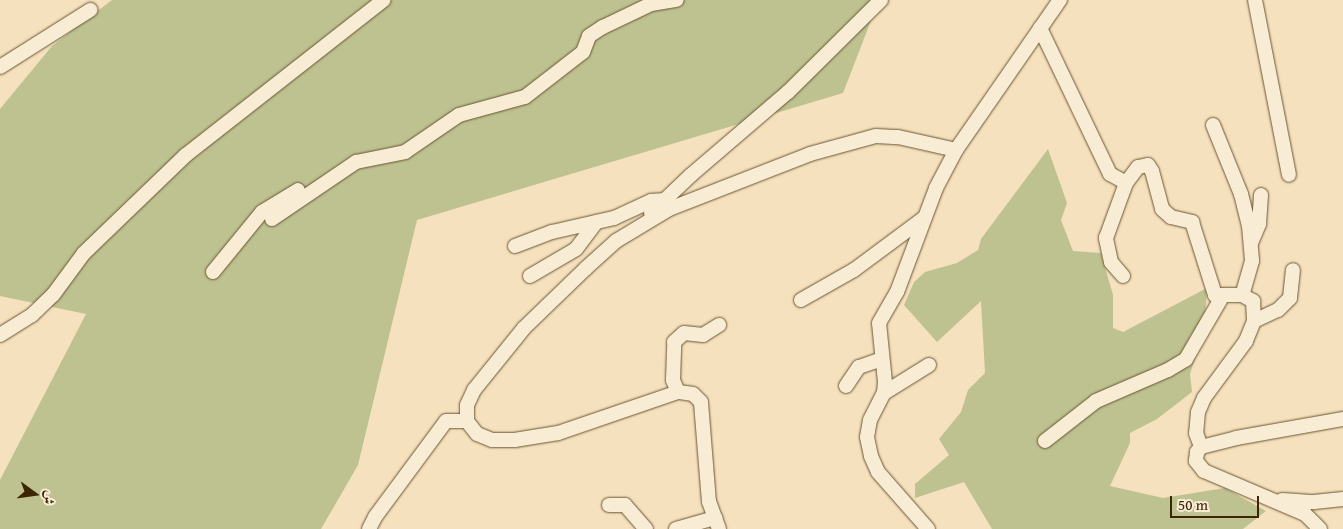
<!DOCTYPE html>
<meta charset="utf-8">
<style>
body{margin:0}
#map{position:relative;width:1343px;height:529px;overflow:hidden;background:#f5e1bd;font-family:"Gentium Book Plus",Amiri,serif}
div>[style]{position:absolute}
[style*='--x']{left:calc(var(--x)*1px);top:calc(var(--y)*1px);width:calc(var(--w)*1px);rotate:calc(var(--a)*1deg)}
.green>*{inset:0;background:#bdc290}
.roads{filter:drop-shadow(0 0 1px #6a5532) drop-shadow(0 0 1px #6a5532)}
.street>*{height:14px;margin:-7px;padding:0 7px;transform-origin:7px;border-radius:7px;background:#f8ecd4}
span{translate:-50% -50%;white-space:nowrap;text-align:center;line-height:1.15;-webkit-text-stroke:4px #f8ecd4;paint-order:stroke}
.north{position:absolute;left:10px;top:469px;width:50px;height:50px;-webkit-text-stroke:4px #f8ecd4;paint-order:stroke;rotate:104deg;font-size:14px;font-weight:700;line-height:20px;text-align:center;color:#3c2603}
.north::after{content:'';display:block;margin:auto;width:18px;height:22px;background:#3c2603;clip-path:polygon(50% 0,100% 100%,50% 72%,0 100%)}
.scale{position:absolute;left:1170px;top:496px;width:89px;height:22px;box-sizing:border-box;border:2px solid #3c2603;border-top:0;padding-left:6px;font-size:15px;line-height:18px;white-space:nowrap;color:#3c2603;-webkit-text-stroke:4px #f8ecd4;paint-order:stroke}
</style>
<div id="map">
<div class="green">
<i style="clip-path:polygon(112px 0,879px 0,843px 93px,417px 220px,358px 465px,321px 529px,0 529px,0 480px,86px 314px,0 296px,0 109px,52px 46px)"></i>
<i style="clip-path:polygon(1048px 149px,1067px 203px,1061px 220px,1073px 251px,1101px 253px,1113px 295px,1113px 328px,1123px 332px,1207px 288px,1204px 331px,1190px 374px,1192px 392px,1157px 419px,1130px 433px,1130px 443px,1110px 486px,1163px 498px,1225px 488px,1266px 511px,1243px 529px,992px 529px,964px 482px,915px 498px,915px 484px,949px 455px,939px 439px,961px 412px,968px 390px,985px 373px,981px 301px,937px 342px,904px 305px,914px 282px,925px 272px,957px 263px,978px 250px,981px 239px)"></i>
</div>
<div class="roads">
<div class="street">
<i style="--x:1255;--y:0;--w:178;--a:79"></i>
<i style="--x:1040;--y:28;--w:162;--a:64.4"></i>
<i style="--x:1110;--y:174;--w:18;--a:29"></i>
<i style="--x:1126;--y:183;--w:20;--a:-53"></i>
<i style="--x:1138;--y:167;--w:10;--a:-11"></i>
<i style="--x:1148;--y:165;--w:7;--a:56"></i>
<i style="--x:1152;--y:171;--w:39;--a:75"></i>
<i style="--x:1162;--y:209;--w:12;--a:42"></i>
<i style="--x:1171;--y:217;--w:22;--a:13"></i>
<i style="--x:1192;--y:222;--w:77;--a:72.5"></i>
<i style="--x:1215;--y:295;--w:27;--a:0"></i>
<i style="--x:1242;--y:295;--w:13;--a:29"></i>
<i style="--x:1253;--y:301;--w:20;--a:87"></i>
<i style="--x:1254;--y:321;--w:22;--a:112"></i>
<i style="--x:1246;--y:341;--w:71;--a:126.4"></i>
<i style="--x:1204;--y:398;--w:15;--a:113"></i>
<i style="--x:1198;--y:412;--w:21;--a:95"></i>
<i style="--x:1196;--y:433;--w:15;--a:70"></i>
<i style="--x:0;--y:67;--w:107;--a:-32.3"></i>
<i style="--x:1213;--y:125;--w:74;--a:67.9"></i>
<i style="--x:1241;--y:194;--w:33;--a:76"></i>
<i style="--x:1249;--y:226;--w:35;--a:85"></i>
<i style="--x:1252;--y:261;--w:35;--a:106"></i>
<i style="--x:651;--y:213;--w:55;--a:-43.5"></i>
<i style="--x:691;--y:175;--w:128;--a:-40.6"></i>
<i style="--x:788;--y:92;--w:131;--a:-44.7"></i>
<i style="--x:272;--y:219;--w:102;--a:-34.2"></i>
<i style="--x:356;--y:162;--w:50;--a:-11.5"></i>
<i style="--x:405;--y:152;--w:65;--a:-34.4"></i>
<i style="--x:459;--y:115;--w:68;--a:-15.3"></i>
<i style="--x:525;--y:97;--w:73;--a:-37.8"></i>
<i style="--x:583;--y:52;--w:17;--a:-69"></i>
<i style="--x:589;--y:36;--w:17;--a:-33"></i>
<i style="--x:603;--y:27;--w:53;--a:-25.6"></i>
<i style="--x:651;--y:4;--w:26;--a:-9"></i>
<i style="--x:1251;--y:243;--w:21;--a:-67"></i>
<i style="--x:1259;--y:224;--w:29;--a:-86"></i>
<i style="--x:515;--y:246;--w:40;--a:-21"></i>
<i style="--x:552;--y:232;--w:64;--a:-12.7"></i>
<i style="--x:614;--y:218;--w:41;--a:-24.7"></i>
<i style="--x:651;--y:201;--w:14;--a:-4"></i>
<i style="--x:213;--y:272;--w:77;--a:-50.8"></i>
<i style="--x:262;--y:212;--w:42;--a:-31.4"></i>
<i style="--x:530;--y:276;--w:53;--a:-30.4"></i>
<i style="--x:576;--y:249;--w:34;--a:-53"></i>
<i style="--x:1123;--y:276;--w:18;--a:-131"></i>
<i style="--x:1111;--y:262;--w:25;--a:-102"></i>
<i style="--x:1106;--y:238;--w:59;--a:-70"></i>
<i style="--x:801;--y:300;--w:61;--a:-29.5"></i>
<i style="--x:854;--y:270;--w:87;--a:-36.6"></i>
<i style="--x:1254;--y:321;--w:26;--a:-25"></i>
<i style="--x:1278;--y:310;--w:17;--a:-45"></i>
<i style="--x:1290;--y:298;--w:28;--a:-84"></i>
<i style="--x:0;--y:335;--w:38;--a:-32"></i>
<i style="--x:32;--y:315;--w:29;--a:-44"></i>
<i style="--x:53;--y:295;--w:52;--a:-53.6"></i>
<i style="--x:84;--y:253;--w:141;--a:-43.9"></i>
<i style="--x:186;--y:155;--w:251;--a:-38.1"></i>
<i style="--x:846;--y:386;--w:23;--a:-56"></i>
<i style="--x:859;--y:367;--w:24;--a:-19"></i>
<i style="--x:678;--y:392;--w:13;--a:-113"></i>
<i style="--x:673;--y:380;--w:38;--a:-88"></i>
<i style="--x:674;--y:342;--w:13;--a:-42"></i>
<i style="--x:684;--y:333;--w:19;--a:6"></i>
<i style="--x:703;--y:335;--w:19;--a:-32"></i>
<i style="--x:884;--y:393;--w:53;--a:-31.9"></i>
<i style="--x:1045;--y:441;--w:65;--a:-38.1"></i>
<i style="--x:1096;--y:401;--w:78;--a:-23.3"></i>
<i style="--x:1168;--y:370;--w:21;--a:-31"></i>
<i style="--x:1186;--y:359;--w:72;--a:-59.9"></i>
<i style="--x:1282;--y:500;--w:32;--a:4"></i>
<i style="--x:1314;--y:502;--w:29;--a:-6"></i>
<i style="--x:609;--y:505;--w:16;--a:0"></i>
<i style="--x:625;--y:505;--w:32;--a:49"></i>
<i style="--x:369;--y:529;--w:13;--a:-63"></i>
<i style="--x:375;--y:517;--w:119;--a:-53.5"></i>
<i style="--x:446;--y:421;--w:21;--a:0"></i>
<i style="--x:676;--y:529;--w:41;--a:-15.8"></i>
<i style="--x:719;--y:529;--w:29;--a:-110"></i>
<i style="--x:709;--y:502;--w:100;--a:-94.6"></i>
<i style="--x:701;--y:402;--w:11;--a:-135"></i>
<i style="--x:693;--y:394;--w:15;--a:-172"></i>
<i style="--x:678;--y:392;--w:127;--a:161.1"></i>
<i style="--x:558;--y:433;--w:44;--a:170.8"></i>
<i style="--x:515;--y:440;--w:23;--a:180"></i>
<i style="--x:492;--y:440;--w:16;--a:-158"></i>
<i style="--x:477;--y:434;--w:16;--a:-128"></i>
<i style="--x:467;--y:421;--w:16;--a:-90"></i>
<i style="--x:467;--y:405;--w:17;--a:-65"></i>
<i style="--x:474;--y:390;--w:80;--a:-51.1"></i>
<i style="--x:524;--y:328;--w:85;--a:-44"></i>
<i style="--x:585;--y:269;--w:42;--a:-42.1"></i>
<i style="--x:616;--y:241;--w:62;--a:-31.1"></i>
<i style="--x:669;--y:209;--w:151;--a:-21.3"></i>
<i style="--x:810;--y:154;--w:68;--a:-15.3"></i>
<i style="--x:876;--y:136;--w:22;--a:3"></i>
<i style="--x:898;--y:137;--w:59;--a:12.6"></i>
<i style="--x:928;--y:529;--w:76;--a:-131.3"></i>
<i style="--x:878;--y:472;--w:17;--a:-114"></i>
<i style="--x:871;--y:456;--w:19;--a:-102"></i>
<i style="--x:867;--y:437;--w:17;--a:-80"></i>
<i style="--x:870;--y:420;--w:30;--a:-63"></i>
<i style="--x:884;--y:393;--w:11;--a:-85"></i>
<i style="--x:885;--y:382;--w:59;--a:-95.8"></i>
<i style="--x:879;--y:323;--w:36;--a:-60"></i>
<i style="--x:897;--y:292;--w:111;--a:-69.4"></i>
<i style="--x:936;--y:188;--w:43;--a:-62.2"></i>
<i style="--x:956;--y:150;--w:183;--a:-55.3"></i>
<i style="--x:1320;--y:529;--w:21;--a:-135"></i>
<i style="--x:1305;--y:514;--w:110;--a:-156.9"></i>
<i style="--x:1204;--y:471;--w:13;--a:-129"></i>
<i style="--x:1196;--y:461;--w:9;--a:-84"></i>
<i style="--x:1197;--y:452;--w:6;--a:-51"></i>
<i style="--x:1201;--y:447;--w:36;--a:-14"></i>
<i style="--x:1236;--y:438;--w:109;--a:-10.1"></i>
</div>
</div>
<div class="north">ش</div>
<div class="scale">50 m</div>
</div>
